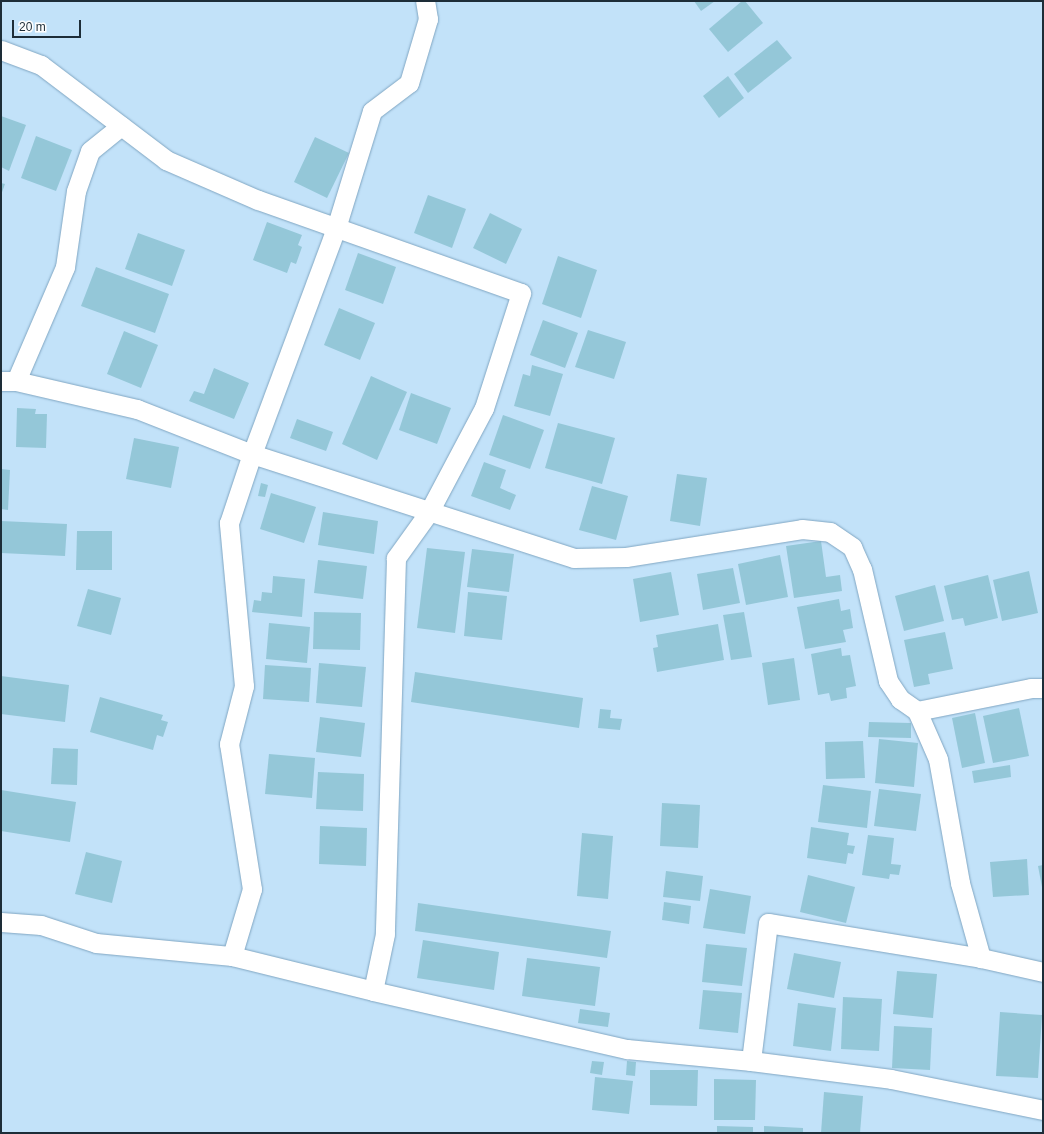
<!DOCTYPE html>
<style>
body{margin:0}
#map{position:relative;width:1044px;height:1134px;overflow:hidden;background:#c2e2f9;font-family:Arial,sans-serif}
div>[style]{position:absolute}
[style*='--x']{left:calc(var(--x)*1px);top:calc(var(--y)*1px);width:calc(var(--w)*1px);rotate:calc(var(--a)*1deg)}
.building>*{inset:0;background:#94c7d8}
.roads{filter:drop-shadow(0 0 1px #80a6c2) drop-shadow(0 0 1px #80a6c2)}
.minor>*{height:19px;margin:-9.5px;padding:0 9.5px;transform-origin:9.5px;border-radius:9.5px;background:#fff}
span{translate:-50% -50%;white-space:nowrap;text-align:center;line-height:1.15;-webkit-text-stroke:4px #fefefe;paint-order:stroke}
.frame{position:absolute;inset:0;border:2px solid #1d2d38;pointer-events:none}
.scale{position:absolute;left:12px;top:20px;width:69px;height:18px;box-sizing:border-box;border:2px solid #1d2d38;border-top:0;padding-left:5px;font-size:12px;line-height:14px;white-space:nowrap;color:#1d2d38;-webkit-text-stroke:3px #fefefe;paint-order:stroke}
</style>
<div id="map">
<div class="building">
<i style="clip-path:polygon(694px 1px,715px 1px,701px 11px)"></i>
<i style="clip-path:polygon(742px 1px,745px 1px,763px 23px,728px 52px,709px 29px)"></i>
<i style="clip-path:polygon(777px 40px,792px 58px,748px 93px,734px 74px)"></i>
<i style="clip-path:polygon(728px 76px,744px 98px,719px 118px,703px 96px)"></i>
<i style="clip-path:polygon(1px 116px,26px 125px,9px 171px,1px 167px)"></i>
<i style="clip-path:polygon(36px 136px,72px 150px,56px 191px,21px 178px)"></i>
<i style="clip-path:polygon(315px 137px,349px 153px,327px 198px,294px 182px)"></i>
<i style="clip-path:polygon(1px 183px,5px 184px,1px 195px)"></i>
<i style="clip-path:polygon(428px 195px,466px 209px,452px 248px,414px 233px)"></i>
<i style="clip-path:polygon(490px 213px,522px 229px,506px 264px,473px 248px)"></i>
<i style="clip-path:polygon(267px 222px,302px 235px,298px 245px,302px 247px,296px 264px,291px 262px,287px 273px,253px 260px)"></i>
<i style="clip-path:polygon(138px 233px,185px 250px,172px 286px,125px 269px)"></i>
<i style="clip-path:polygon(358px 253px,396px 267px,383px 304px,345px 290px)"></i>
<i style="clip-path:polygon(558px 256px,597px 270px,581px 318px,542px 304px)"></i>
<i style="clip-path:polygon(96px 267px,169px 294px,155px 333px,81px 306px)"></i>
<i style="clip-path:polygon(339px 308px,375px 323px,360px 360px,324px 345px)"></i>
<i style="clip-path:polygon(543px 320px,578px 333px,565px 368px,530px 355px)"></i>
<i style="clip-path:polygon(588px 330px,626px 342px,614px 379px,575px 367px)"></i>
<i style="clip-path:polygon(124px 331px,158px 345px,141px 388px,107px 374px)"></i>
<i style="clip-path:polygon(532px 365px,563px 374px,550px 416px,514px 406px,523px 374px,530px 376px)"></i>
<i style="clip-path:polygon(214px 368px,249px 383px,234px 419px,189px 401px,194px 391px,204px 394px)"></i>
<i style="clip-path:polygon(371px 376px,407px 392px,377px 460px,342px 444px)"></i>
<i style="clip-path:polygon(411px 393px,451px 408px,437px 444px,399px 430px)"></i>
<i style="clip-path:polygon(17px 408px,36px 409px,35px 414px,47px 414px,46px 448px,16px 447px)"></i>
<i style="clip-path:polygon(503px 415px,544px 430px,530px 469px,489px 455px)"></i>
<i style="clip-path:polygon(297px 419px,333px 432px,326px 451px,290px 438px)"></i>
<i style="clip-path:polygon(558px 423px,615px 438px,602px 484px,545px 468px)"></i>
<i style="clip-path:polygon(134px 438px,179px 447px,171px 488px,126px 479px)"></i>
<i style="clip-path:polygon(484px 462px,506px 470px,500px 488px,516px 495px,510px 510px,471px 496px)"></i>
<i style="clip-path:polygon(1px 469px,10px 470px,8px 510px,1px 509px)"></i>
<i style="clip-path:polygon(677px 474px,707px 478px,700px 526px,670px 521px)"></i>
<i style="clip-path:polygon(261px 483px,268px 485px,265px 497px,258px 496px)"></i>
<i style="clip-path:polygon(592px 486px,628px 496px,616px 540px,579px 530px)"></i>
<i style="clip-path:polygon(271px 493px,316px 507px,304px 543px,260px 529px)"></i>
<i style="clip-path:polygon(323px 512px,378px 521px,374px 554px,318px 545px)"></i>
<i style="clip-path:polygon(1px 521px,67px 524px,65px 556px,1px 553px)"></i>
<i style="clip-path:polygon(77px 531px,112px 531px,112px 570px,76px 570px)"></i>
<i style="clip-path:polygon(821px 541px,826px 577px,840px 575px,842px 591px,794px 598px,786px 546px)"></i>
<i style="clip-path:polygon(427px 548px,465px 552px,455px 633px,417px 628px)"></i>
<i style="clip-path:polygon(472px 549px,514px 554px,509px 592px,467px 587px)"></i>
<i style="clip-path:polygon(780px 555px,788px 597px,746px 605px,738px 564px)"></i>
<i style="clip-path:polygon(318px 560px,367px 566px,363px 599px,314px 593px)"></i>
<i style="clip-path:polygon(733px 568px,740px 603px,703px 610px,697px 574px)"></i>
<i style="clip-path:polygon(1029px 571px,1038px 613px,1002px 621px,993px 580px)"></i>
<i style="clip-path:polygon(671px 572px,679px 615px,640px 622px,633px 579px)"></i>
<i style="clip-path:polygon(988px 575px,998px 618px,965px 626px,963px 618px,952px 620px,944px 586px)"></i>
<i style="clip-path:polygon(273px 576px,305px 579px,302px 617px,252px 612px,254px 600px,261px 601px,262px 592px,272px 593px)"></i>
<i style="clip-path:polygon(935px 585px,944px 621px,904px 631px,895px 596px)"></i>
<i style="clip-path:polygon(88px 589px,121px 598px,111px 635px,77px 626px)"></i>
<i style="clip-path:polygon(468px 592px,507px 596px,502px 640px,464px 636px)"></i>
<i style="clip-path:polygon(839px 599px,841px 611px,850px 609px,853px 628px,843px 630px,846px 642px,805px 649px,797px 607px)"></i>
<i style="clip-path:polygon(314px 612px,361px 613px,360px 650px,313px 649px)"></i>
<i style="clip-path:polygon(744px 612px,752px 657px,731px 660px,723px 615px)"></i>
<i style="clip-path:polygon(269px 623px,310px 627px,307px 663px,266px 659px)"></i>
<i style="clip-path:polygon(718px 624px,724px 660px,657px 672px,653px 648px,658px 647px,656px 635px)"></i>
<i style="clip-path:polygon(945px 632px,953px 669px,928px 674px,930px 684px,914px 687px,904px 640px)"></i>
<i style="clip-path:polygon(841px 648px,842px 656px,850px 655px,856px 686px,846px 688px,847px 698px,831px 701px,829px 693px,818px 695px,811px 654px)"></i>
<i style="clip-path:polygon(794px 658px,800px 700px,768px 705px,762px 663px)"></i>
<i style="clip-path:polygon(319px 663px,366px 667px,362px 707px,316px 703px)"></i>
<i style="clip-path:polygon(265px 665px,311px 668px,309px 702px,263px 699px)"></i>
<i style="clip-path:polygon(415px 672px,583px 698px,579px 728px,411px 702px)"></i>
<i style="clip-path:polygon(1px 676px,69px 685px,65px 722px,1px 714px)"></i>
<i style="clip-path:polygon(100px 697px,163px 715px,161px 720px,168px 722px,163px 737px,157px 735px,153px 750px,90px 732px)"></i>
<i style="clip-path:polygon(1019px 708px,1029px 756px,993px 763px,983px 716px)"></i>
<i style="clip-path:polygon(600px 709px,611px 710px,610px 718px,622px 719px,620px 730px,598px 728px)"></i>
<i style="clip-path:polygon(975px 713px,985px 763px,962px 768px,952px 718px)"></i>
<i style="clip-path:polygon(320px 717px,365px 723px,361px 757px,316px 752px)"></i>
<i style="clip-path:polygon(869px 722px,911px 723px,911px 738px,868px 737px)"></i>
<i style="clip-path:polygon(879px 739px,918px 743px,914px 787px,875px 783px)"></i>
<i style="clip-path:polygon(863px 741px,865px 778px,826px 779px,825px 742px)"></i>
<i style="clip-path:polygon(53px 748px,78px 749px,77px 785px,51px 784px)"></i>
<i style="clip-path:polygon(269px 754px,315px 758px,312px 798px,265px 794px)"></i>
<i style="clip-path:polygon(1010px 765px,1011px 777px,974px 783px,972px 771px)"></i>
<i style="clip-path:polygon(318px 772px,364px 774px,363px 811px,316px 809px)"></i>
<i style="clip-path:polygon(823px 785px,871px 791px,867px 828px,818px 822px)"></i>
<i style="clip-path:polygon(879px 789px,921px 794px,916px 831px,874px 826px)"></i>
<i style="clip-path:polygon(1px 790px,76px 802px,70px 842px,1px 831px)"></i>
<i style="clip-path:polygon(662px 803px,700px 805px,698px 848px,660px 846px)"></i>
<i style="clip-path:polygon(320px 826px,367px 828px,366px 866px,319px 864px)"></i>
<i style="clip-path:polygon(811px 827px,849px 833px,847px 845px,855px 846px,853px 854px,848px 853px,846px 864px,807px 858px)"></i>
<i style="clip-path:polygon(582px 833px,613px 836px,608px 899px,577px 896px)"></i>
<i style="clip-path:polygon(868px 835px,894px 838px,891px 864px,901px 865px,899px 875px,890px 874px,889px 879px,862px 875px)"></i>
<i style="clip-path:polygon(86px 852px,122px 861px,112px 903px,75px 894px)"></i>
<i style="clip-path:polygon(1027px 859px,1029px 895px,993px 897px,990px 862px)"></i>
<i style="clip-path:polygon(1043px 865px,1043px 887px,1042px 887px,1038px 866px)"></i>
<i style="clip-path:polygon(666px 871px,703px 876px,700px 901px,663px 897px)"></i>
<i style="clip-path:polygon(808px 875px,855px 887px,846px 923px,800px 912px)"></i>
<i style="clip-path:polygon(710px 889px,751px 896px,745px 934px,703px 928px)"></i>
<i style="clip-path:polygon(664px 902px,691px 906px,689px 924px,662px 920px)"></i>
<i style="clip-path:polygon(418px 903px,611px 931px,607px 958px,415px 931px)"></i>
<i style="clip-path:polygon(423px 940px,499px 952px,494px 990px,417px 978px)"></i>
<i style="clip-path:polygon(706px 944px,747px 948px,742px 986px,702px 982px)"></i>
<i style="clip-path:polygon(794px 953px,841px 962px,834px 998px,787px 989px)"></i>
<i style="clip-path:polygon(527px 958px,600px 967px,595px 1006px,522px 996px)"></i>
<i style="clip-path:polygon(897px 971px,937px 974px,933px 1018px,893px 1014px)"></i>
<i style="clip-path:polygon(703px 990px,742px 993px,738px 1033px,699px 1029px)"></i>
<i style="clip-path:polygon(843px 997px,882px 999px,879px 1051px,841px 1049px)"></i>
<i style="clip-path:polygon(798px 1003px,836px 1008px,831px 1051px,793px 1046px)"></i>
<i style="clip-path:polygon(580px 1009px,610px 1013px,608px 1027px,578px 1023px)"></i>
<i style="clip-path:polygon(1000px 1012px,1042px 1015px,1038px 1078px,996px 1076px)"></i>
<i style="clip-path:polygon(894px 1026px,932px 1028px,930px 1070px,892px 1068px)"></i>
<i style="clip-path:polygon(592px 1061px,604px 1062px,602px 1075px,590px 1073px)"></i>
<i style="clip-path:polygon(627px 1061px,636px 1062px,635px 1076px,626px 1075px)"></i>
<i style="clip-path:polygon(650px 1070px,698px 1070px,697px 1106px,650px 1105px)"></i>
<i style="clip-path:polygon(595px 1077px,633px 1081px,629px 1114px,592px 1110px)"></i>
<i style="clip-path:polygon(714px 1079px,756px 1080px,755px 1120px,714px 1120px)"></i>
<i style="clip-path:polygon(824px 1092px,863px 1096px,860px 1133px,821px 1133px)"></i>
<i style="clip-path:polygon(717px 1126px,753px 1127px,753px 1133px,717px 1133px)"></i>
<i style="clip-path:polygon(764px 1126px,803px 1128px,803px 1133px,764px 1133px)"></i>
</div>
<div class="roads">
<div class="minor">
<i style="--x:1;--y:50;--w:43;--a:20.6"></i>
<i style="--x:41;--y:65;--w:157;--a:37.2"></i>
<i style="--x:166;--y:160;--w:100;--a:23.5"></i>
<i style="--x:258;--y:200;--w:279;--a:19.5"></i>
<i style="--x:521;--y:293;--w:121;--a:107.8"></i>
<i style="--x:484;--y:408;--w:118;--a:117.9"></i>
<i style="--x:429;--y:512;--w:57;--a:125.7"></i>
<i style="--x:396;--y:558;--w:376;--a:91.7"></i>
<i style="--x:385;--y:934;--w:58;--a:101.9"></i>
<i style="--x:1;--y:381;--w:15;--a:0"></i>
<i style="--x:16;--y:381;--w:124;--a:13"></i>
<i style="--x:137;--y:409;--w:123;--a:21.4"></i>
<i style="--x:252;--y:454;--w:338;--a:17.9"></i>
<i style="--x:574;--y:558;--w:52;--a:-1.1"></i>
<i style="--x:626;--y:557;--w:178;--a:-9"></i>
<i style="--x:802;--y:529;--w:28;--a:6"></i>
<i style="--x:830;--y:532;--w:27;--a:34"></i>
<i style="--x:852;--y:547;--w:24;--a:66"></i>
<i style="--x:862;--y:569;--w:115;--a:76.9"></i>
<i style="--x:888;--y:681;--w:22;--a:56"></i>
<i style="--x:900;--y:699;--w:21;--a:35"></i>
<i style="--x:917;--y:711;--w:116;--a:-11.4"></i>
<i style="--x:1031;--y:688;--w:12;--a:0"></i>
<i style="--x:16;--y:381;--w:124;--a:-66.7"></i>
<i style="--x:65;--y:267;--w:77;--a:-81.8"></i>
<i style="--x:76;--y:191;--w:42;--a:-70.7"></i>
<i style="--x:90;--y:151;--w:40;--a:-39"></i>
<i style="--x:917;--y:711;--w:52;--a:66.4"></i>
<i style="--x:938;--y:759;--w:126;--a:79.9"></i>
<i style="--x:960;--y:883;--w:78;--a:74.4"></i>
<i style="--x:1;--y:922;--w:40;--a:4.3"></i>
<i style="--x:41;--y:925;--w:58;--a:18.1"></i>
<i style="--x:96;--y:943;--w:137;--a:5.5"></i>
<i style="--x:232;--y:956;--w:145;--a:13.9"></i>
<i style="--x:373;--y:991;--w:261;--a:12.9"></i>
<i style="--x:627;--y:1049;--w:125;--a:5.5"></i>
<i style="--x:751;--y:1061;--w:141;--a:7.3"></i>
<i style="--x:891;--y:1079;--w:155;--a:11.5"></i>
<i style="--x:232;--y:956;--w:70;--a:-73.4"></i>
<i style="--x:252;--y:889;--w:147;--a:-99"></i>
<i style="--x:229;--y:744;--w:60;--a:-75.5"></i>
<i style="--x:244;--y:686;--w:164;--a:-95.3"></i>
<i style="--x:229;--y:523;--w:73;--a:-71.6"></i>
<i style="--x:252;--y:454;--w:241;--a:-69.6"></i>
<i style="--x:336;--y:228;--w:122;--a:-72.9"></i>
<i style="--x:372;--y:111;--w:46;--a:-37.1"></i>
<i style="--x:409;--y:83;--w:67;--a:-73.5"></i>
<i style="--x:428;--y:19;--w:18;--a:-99"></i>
<i style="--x:751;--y:1061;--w:139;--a:-83"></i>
<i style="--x:768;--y:923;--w:216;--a:9.3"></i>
<i style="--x:981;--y:958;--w:64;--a:12.7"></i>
</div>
</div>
<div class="frame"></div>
<div class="scale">20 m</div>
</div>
